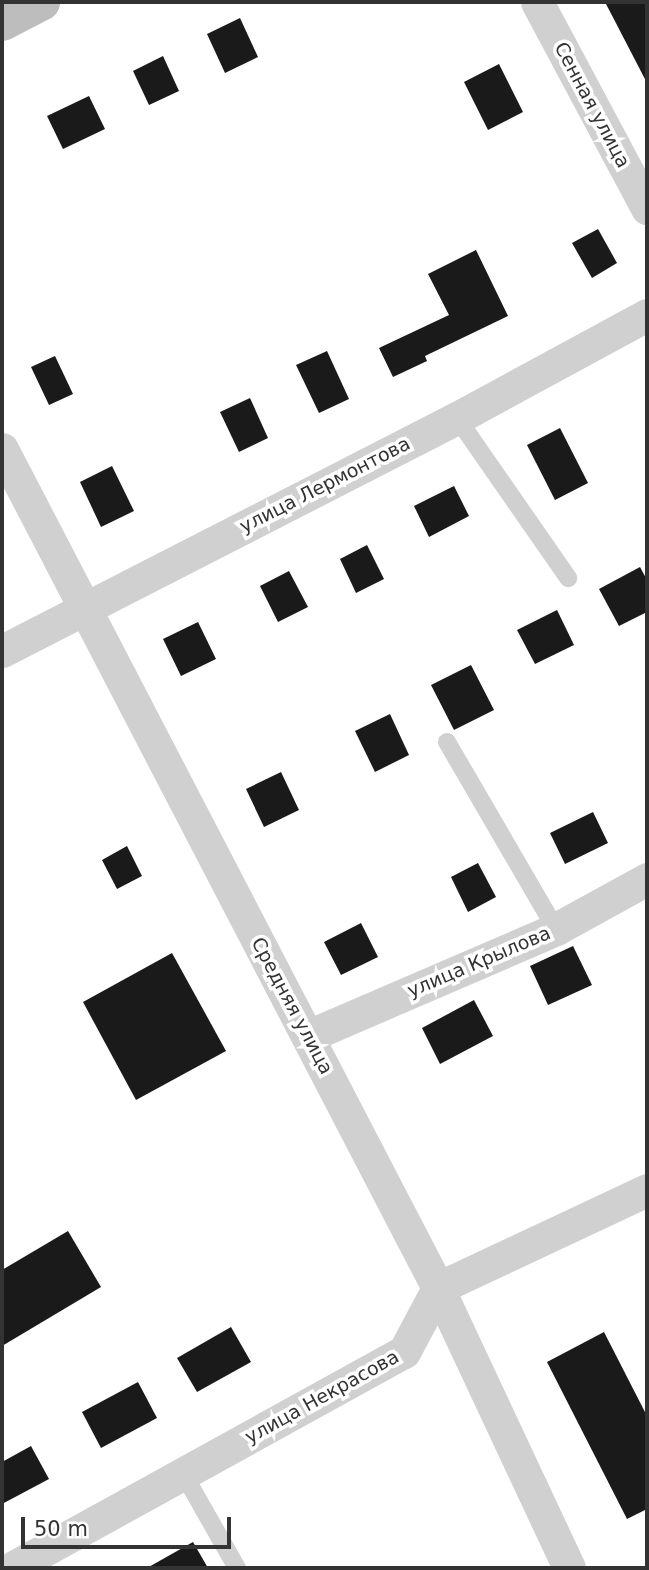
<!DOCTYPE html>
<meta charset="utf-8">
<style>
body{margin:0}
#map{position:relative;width:649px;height:1570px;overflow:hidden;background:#fff;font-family:"DejaVu Sans",sans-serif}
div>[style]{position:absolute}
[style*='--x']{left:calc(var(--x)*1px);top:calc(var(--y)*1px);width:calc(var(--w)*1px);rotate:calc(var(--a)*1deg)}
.building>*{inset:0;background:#1a1a1a}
.lane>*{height:18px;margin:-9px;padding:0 9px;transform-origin:9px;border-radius:9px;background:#d0d0d0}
.street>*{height:33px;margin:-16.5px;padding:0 16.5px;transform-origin:16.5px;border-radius:16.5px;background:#d0d0d0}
.secondary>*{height:38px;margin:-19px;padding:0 19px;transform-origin:19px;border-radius:19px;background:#bdbdbd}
span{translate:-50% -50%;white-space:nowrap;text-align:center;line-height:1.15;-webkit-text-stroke:7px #fff;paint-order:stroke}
.street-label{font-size:19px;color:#333}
.frame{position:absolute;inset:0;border:4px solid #333;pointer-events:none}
.scale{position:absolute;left:21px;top:1517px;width:210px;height:32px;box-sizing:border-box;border:4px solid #333;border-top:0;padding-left:9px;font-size:21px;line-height:24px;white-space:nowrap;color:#333;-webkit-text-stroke:5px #fff;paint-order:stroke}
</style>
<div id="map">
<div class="building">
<i style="clip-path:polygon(605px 2px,647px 2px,647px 83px)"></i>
<i style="clip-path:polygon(240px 18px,258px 57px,225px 73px,207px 34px)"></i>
<i style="clip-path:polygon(163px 56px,179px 91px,149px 105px,133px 71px)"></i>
<i style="clip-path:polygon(499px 64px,523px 112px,488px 130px,464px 82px)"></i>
<i style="clip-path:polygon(89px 96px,105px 129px,63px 149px,47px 116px)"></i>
<i style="clip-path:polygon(598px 229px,617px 263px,592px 278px,572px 243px)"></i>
<i style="clip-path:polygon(476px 250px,508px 316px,425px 356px,427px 361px,393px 377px,379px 348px,449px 315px,428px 274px)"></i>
<i style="clip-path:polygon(327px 351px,349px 399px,319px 413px,296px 365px)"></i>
<i style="clip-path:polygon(55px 356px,73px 394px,49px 405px,31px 367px)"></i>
<i style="clip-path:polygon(250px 398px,268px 438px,239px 452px,220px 412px)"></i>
<i style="clip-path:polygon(560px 428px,588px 483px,555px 500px,527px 445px)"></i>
<i style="clip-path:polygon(112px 466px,134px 511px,101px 527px,80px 482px)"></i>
<i style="clip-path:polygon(454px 486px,469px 516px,429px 537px,414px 506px)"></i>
<i style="clip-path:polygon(367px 545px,384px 579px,356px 593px,340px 559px)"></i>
<i style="clip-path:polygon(640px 567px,647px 580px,647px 612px,619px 626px,599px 589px)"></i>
<i style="clip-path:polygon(289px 571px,308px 607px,278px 622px,260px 586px)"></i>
<i style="clip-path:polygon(557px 610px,574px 645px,535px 664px,517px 630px)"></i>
<i style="clip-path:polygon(198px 622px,216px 659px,181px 676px,163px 639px)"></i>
<i style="clip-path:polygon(471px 665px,494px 710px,454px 730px,431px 685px)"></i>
<i style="clip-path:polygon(390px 714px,409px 755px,375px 772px,355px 731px)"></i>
<i style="clip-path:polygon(281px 772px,299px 810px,264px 827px,246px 789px)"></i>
<i style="clip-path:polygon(593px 812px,608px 843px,565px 864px,550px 833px)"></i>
<i style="clip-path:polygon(127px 846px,142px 876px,117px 889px,102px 860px)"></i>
<i style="clip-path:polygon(478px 863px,496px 897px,468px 912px,451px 877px)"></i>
<i style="clip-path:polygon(361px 923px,378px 957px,341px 975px,324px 942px)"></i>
<i style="clip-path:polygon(573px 946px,592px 985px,548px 1005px,530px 966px)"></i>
<i style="clip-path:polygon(172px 953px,226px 1051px,136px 1100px,83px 1002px)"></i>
<i style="clip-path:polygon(474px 1000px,493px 1036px,440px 1064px,422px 1028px)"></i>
<i style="clip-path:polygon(68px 1231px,101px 1287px,2px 1346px,2px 1270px)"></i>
<i style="clip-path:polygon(231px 1327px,251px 1362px,197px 1392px,177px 1358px)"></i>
<i style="clip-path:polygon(604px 1332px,647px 1416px,647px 1509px,627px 1519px,547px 1362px)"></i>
<i style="clip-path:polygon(138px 1382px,157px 1418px,101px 1448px,82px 1412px)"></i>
<i style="clip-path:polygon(31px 1446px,49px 1479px,2px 1504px,2px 1462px)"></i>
<i style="clip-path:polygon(193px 1542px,208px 1568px,147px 1568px)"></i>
</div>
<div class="lane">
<i style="--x:457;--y:418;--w:195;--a:55.2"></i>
<i style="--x:447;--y:742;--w:216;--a:59.8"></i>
<i style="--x:183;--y:1473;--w:109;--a:60.4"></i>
</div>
<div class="street">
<i style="--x:537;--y:2;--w:234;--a:61.9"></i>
<i style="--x:2;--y:449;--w:946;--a:62.54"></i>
<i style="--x:438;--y:1288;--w:309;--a:64.9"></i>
<i style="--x:2;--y:651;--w:511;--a:-27.12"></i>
<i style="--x:457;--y:418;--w:216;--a:-28.5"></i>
<i style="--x:308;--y:1036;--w:270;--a:-23.3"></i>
<i style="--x:556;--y:929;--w:104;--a:-28.8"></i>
<i style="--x:12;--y:1568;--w:448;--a:-28.9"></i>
<i style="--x:404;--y:1352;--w:72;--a:-62"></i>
<i style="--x:438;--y:1288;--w:231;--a:-25.1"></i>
</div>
<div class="secondary">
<i style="--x:2;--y:22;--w:44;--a:-27.1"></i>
</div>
<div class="street-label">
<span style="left:592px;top:105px;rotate:62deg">Сенная улица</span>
<span style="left:325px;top:485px;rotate:-27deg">улица Лермонтова</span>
<span style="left:479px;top:962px;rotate:-23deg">улица Крылова</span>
<span style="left:292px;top:1006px;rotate:62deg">Средняя улица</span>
<span style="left:322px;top:1397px;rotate:-29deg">улица Некрасова</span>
</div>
<div class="frame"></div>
<div class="scale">50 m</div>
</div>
